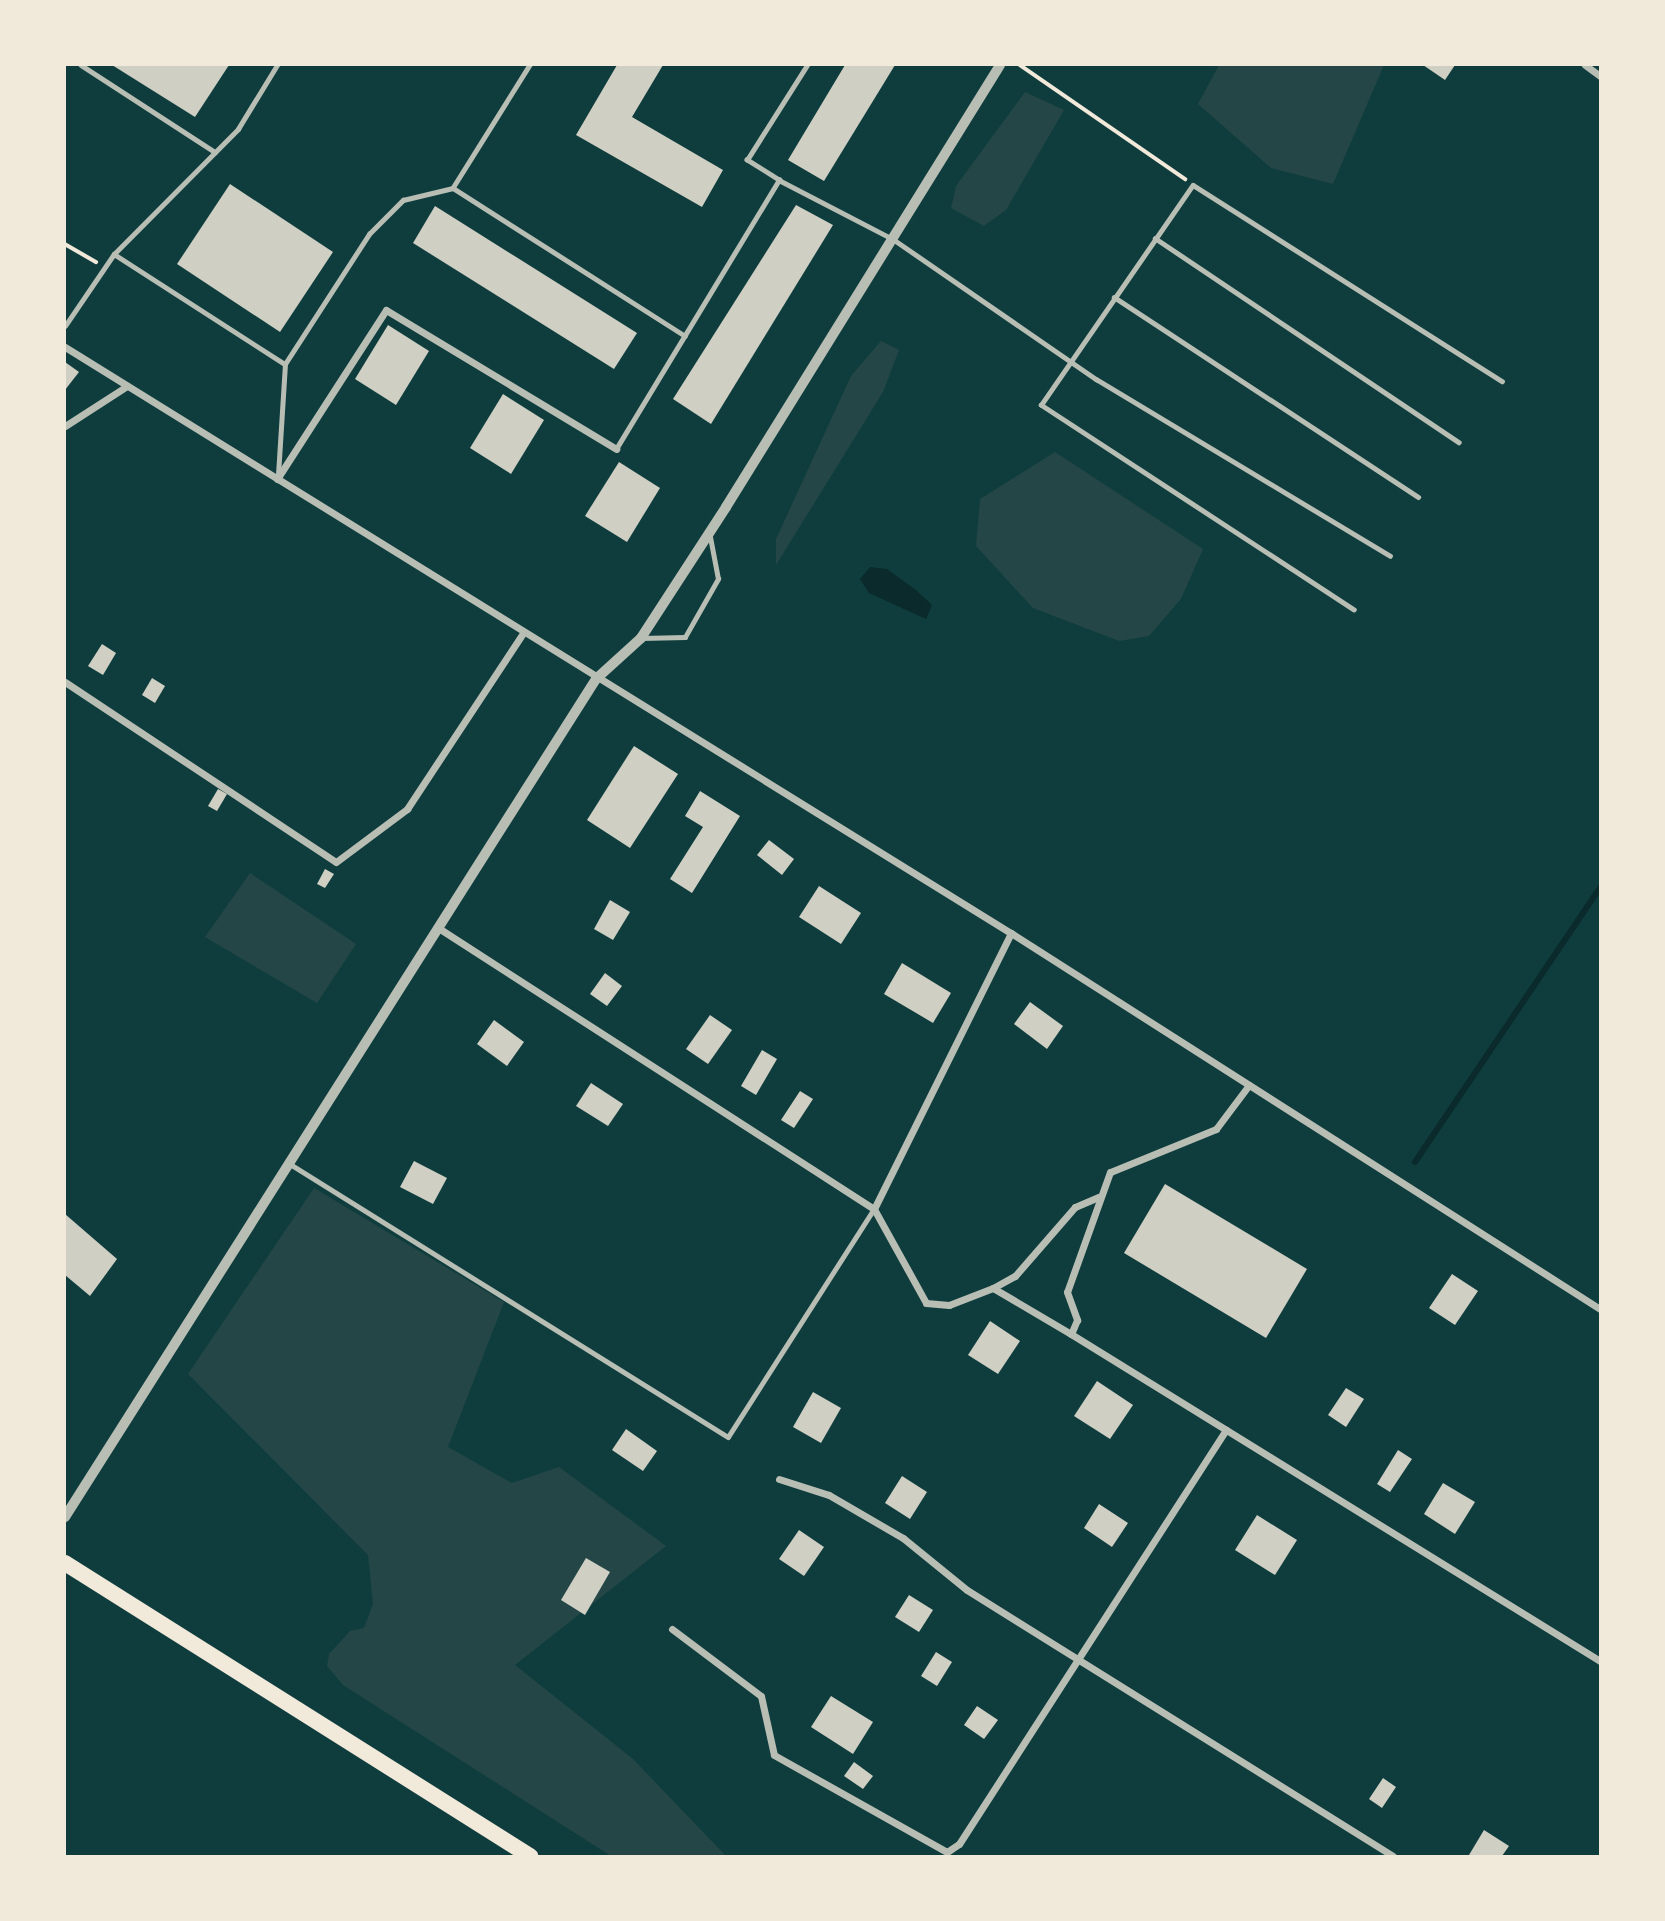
<!DOCTYPE html>
<style>
body{margin:0}
#map{position:relative;width:1665px;height:1921px;overflow:hidden;background:#0f3d3e;font-family:Manrope,sans-serif}
div>[style]{position:absolute}
[style*='--x']{left:calc(var(--x)*1px);top:calc(var(--y)*1px);width:calc(var(--w)*1px);rotate:calc(var(--a)*1deg)}
.green>*{inset:0;background:#244646}
.water>*{inset:0;background:#0a2a2b}
.stream>*{height:6px;margin:-3px;padding:0 3px;transform-origin:3px;border-radius:3px;background:#0a2a2b}
.building>*{inset:0;background:#cfcfc3}
.path>*{height:3.5px;margin:-1.75px;padding:0 1.75px;transform-origin:1.75px;border-radius:1.75px;background:#f1e9da}
.service>*{height:4.5px;margin:-2.25px;padding:0 2.25px;transform-origin:2.25px;border-radius:2.25px;background:#b8beb3}
.minor>*{height:7px;margin:-3.5px;padding:0 3.5px;transform-origin:3.5px;border-radius:3.5px;background:#b8beb3}
.tertiary>*{height:10px;margin:-5px;padding:0 5px;transform-origin:5px;border-radius:5px;background:#b8beb3}
.trunk>*{height:16px;margin:-8px;padding:0 8px;transform-origin:8px;border-radius:8px;background:#f1e9da}
span{translate:-50% -50%;white-space:nowrap;text-align:center;line-height:1.15;-webkit-text-stroke:7px #f1e9da;paint-order:stroke}
.frame{position:absolute;inset:0;border:66px solid #f1e9da;pointer-events:none}
</style>
<div id="map">
<div class="green">
<i style="clip-path:polygon(1219px 65px,1384px 65px,1333px 184px,1271px 168px,1198px 104px)"></i>
<i style="clip-path:polygon(1025px 92px,1064px 110px,1006px 210px,984px 226px,951px 208px,956px 186px)"></i>
<i style="clip-path:polygon(881px 341px,899px 350px,883px 392px,776px 565px,776px 539px,851px 376px)"></i>
<i style="clip-path:polygon(1055px 452px,1203px 549px,1181px 599px,1149px 636px,1119px 641px,1033px 608px,976px 546px,980px 499px)"></i>
<i style="clip-path:polygon(250px 873px,356px 944px,317px 1003px,205px 937px)"></i>
<i style="clip-path:polygon(314px 1188px,504px 1302px,448px 1447px,512px 1483px,559px 1467px,666px 1546px,515px 1665px,633px 1759px,726px 1856px,611px 1856px,343px 1685px,327px 1666px,329px 1654px,350px 1631px,364px 1628px,373px 1604px,368px 1555px,188px 1374px)"></i>
</div>
<div class="water">
<i style="clip-path:polygon(870px 567px,887px 569px,917px 591px,932px 605px,926px 619px,869px 593px,860px 579px)"></i>
</div>
<div class="stream">
<i style="--x:1415;--y:1162;--w:331;--a:-56"></i>
</div>
<div class="building">
<i style="clip-path:polygon(112px 65px,229px 65px,195px 117px)"></i>
<i style="clip-path:polygon(617px 65px,663px 65px,632px 117px,723px 170px,702px 207px,576px 135px)"></i>
<i style="clip-path:polygon(845px 65px,895px 65px,824px 181px,788px 160px)"></i>
<i style="clip-path:polygon(1423px 65px,1455px 65px,1445px 80px)"></i>
<i style="clip-path:polygon(230px 184px,333px 252px,280px 332px,177px 264px)"></i>
<i style="clip-path:polygon(796px 205px,833px 225px,711px 424px,673px 399px)"></i>
<i style="clip-path:polygon(435px 206px,637px 333px,614px 369px,413px 243px)"></i>
<i style="clip-path:polygon(388px 325px,429px 351px,396px 405px,355px 379px)"></i>
<i style="clip-path:polygon(65px 362px,79px 372px,65px 390px)"></i>
<i style="clip-path:polygon(503px 394px,544px 420px,511px 474px,470px 448px)"></i>
<i style="clip-path:polygon(619px 462px,660px 488px,627px 542px,585px 516px)"></i>
<i style="clip-path:polygon(102px 644px,116px 653px,103px 675px,88px 666px)"></i>
<i style="clip-path:polygon(152px 678px,165px 686px,155px 703px,142px 695px)"></i>
<i style="clip-path:polygon(634px 746px,678px 774px,630px 848px,587px 820px)"></i>
<i style="clip-path:polygon(218px 789px,227px 794px,217px 811px,208px 806px)"></i>
<i style="clip-path:polygon(700px 791px,740px 816px,692px 893px,670px 879px,703px 827px,685px 816px)"></i>
<i style="clip-path:polygon(769px 840px,794px 859px,782px 875px,757px 855px)"></i>
<i style="clip-path:polygon(325px 869px,334px 874px,325px 888px,317px 884px)"></i>
<i style="clip-path:polygon(819px 886px,861px 913px,841px 944px,799px 917px)"></i>
<i style="clip-path:polygon(610px 900px,630px 912px,613px 940px,594px 929px)"></i>
<i style="clip-path:polygon(902px 963px,951px 993px,933px 1023px,884px 994px)"></i>
<i style="clip-path:polygon(605px 973px,622px 986px,607px 1006px,590px 994px)"></i>
<i style="clip-path:polygon(1030px 1002px,1063px 1026px,1047px 1049px,1014px 1024px)"></i>
<i style="clip-path:polygon(710px 1015px,732px 1030px,708px 1064px,686px 1049px)"></i>
<i style="clip-path:polygon(494px 1020px,524px 1042px,507px 1066px,477px 1044px)"></i>
<i style="clip-path:polygon(762px 1050px,777px 1059px,756px 1095px,741px 1086px)"></i>
<i style="clip-path:polygon(591px 1083px,623px 1104px,608px 1126px,576px 1106px)"></i>
<i style="clip-path:polygon(800px 1091px,813px 1099px,794px 1128px,781px 1120px)"></i>
<i style="clip-path:polygon(414px 1161px,447px 1178px,433px 1204px,400px 1187px)"></i>
<i style="clip-path:polygon(1165px 1184px,1307px 1269px,1266px 1338px,1124px 1253px)"></i>
<i style="clip-path:polygon(65px 1214px,117px 1259px,90px 1296px,65px 1275px)"></i>
<i style="clip-path:polygon(1452px 1274px,1478px 1291px,1455px 1325px,1429px 1308px)"></i>
<i style="clip-path:polygon(990px 1321px,1020px 1341px,998px 1374px,968px 1355px)"></i>
<i style="clip-path:polygon(1097px 1381px,1133px 1405px,1110px 1439px,1074px 1416px)"></i>
<i style="clip-path:polygon(1346px 1388px,1364px 1399px,1346px 1427px,1328px 1415px)"></i>
<i style="clip-path:polygon(813px 1392px,841px 1408px,821px 1443px,793px 1427px)"></i>
<i style="clip-path:polygon(626px 1429px,657px 1451px,643px 1471px,612px 1450px)"></i>
<i style="clip-path:polygon(1398px 1450px,1412px 1459px,1390px 1492px,1377px 1484px)"></i>
<i style="clip-path:polygon(902px 1476px,927px 1492px,910px 1519px,885px 1503px)"></i>
<i style="clip-path:polygon(1443px 1483px,1475px 1502px,1455px 1534px,1424px 1514px)"></i>
<i style="clip-path:polygon(1099px 1504px,1128px 1523px,1112px 1547px,1084px 1528px)"></i>
<i style="clip-path:polygon(1257px 1515px,1297px 1540px,1275px 1575px,1235px 1550px)"></i>
<i style="clip-path:polygon(799px 1530px,824px 1547px,804px 1576px,779px 1559px)"></i>
<i style="clip-path:polygon(586px 1558px,610px 1572px,585px 1615px,561px 1600px)"></i>
<i style="clip-path:polygon(909px 1595px,933px 1610px,919px 1632px,895px 1617px)"></i>
<i style="clip-path:polygon(936px 1652px,952px 1662px,937px 1686px,921px 1676px)"></i>
<i style="clip-path:polygon(831px 1696px,873px 1722px,853px 1754px,811px 1727px)"></i>
<i style="clip-path:polygon(977px 1706px,998px 1720px,984px 1739px,964px 1725px)"></i>
<i style="clip-path:polygon(854px 1762px,873px 1776px,863px 1789px,844px 1776px)"></i>
<i style="clip-path:polygon(1383px 1778px,1396px 1787px,1382px 1808px,1369px 1799px)"></i>
<i style="clip-path:polygon(1484px 1830px,1509px 1846px,1502px 1856px,1469px 1855px)"></i>
</div>
<div class="path">
<i style="--x:1020;--y:65;--w:201;--a:34.6"></i>
<i style="--x:65;--y:244;--w:36;--a:30"></i>
</div>
<div class="service">
<i style="--x:81;--y:65;--w:160;--a:33"></i>
<i style="--x:530;--y:65;--w:145;--a:122"></i>
<i style="--x:453;--y:188;--w:275;--a:32.5"></i>
<i style="--x:779;--y:180;--w:128;--a:27.4"></i>
<i style="--x:893;--y:239;--w:247;--a:34.6"></i>
<i style="--x:1096;--y:379;--w:343;--a:31"></i>
<i style="--x:1155;--y:238;--w:366;--a:33.9"></i>
<i style="--x:114;--y:254;--w:203;--a:32.8"></i>
<i style="--x:1114;--y:297;--w:364;--a:33.3"></i>
<i style="--x:65;--y:326;--w:87;--a:-55.8"></i>
<i style="--x:114;--y:254;--w:176;--a:-45.2"></i>
<i style="--x:238;--y:129;--w:75;--a:-58.6"></i>
<i style="--x:616;--y:449;--w:315;--a:-58.8"></i>
<i style="--x:779;--y:180;--w:38;--a:-148"></i>
<i style="--x:747;--y:160;--w:112;--a:-57.7"></i>
<i style="--x:278;--y:475;--w:111;--a:-86.4"></i>
<i style="--x:285;--y:364;--w:155;--a:-57.1"></i>
<i style="--x:369;--y:234;--w:48;--a:-45"></i>
<i style="--x:403;--y:200;--w:51;--a:-13.5"></i>
<i style="--x:1354;--y:610;--w:374;--a:-146.8"></i>
<i style="--x:1041;--y:405;--w:267;--a:-55.4"></i>
<i style="--x:1193;--y:185;--w:366;--a:32.4"></i>
<i style="--x:641;--y:638;--w:44;--a:-1.3"></i>
<i style="--x:685;--y:637;--w:67;--a:-60.4"></i>
<i style="--x:718;--y:579;--w:43;--a:-100.8"></i>
<i style="--x:290;--y:1164;--w:516;--a:31.93"></i>
<i style="--x:728;--y:1437;--w:269;--a:-57.4"></i>
</div>
<div class="minor">
<i style="--x:1585;--y:65;--w:19;--a:36"></i>
<i style="--x:65;--y:347;--w:1113;--a:31.78"></i>
<i style="--x:1011;--y:933;--w:699;--a:32.55"></i>
<i style="--x:65;--y:426;--w:74;--a:-32.8"></i>
<i style="--x:277;--y:479;--w:201;--a:-57.2"></i>
<i style="--x:386;--y:310;--w:269;--a:31.1"></i>
<i style="--x:65;--y:682;--w:325;--a:33.6"></i>
<i style="--x:336;--y:862;--w:89;--a:-36.7"></i>
<i style="--x:407;--y:809;--w:211;--a:-56.6"></i>
<i style="--x:440;--y:929;--w:516;--a:32.83"></i>
<i style="--x:1011;--y:933;--w:308;--a:116.4"></i>
<i style="--x:874;--y:1209;--w:107;--a:61"></i>
<i style="--x:926;--y:1303;--w:23;--a:5"></i>
<i style="--x:949;--y:1305;--w:47;--a:-21.1"></i>
<i style="--x:993;--y:1288;--w:91;--a:30.5"></i>
<i style="--x:1249;--y:1085;--w:55;--a:126.9"></i>
<i style="--x:1216;--y:1129;--w:114;--a:157.9"></i>
<i style="--x:1110;--y:1172;--w:127;--a:109.7"></i>
<i style="--x:1067;--y:1292;--w:30;--a:70"></i>
<i style="--x:1077;--y:1320;--w:15;--a:113"></i>
<i style="--x:1071;--y:1334;--w:622;--a:31.72"></i>
<i style="--x:993;--y:1288;--w:25;--a:-29"></i>
<i style="--x:1015;--y:1276;--w:91;--a:-49"></i>
<i style="--x:1075;--y:1207;--w:26;--a:-23"></i>
<i style="--x:779;--y:1479;--w:52;--a:17.7"></i>
<i style="--x:829;--y:1495;--w:86;--a:30.2"></i>
<i style="--x:903;--y:1538;--w:82;--a:39.1"></i>
<i style="--x:967;--y:1590;--w:502;--a:31.98"></i>
<i style="--x:672;--y:1629;--w:111;--a:37"></i>
<i style="--x:761;--y:1696;--w:60;--a:77.6"></i>
<i style="--x:774;--y:1755;--w:198;--a:29.3"></i>
<i style="--x:947;--y:1852;--w:14;--a:-34"></i>
<i style="--x:959;--y:1844;--w:493;--a:-57.2"></i>
</div>
<div class="tertiary">
<i style="--x:65;--y:1517;--w:992;--a:-57.64"></i>
<i style="--x:596;--y:679;--w:61;--a:-42.3"></i>
<i style="--x:641;--y:638;--w:156;--a:-57"></i>
<i style="--x:726;--y:507;--w:520;--a:-58.2"></i>
</div>
<div class="trunk">
<i style="--x:65;--y:1563;--w:550;--a:32.22"></i>
</div>
<div class="frame"></div>
</div>
